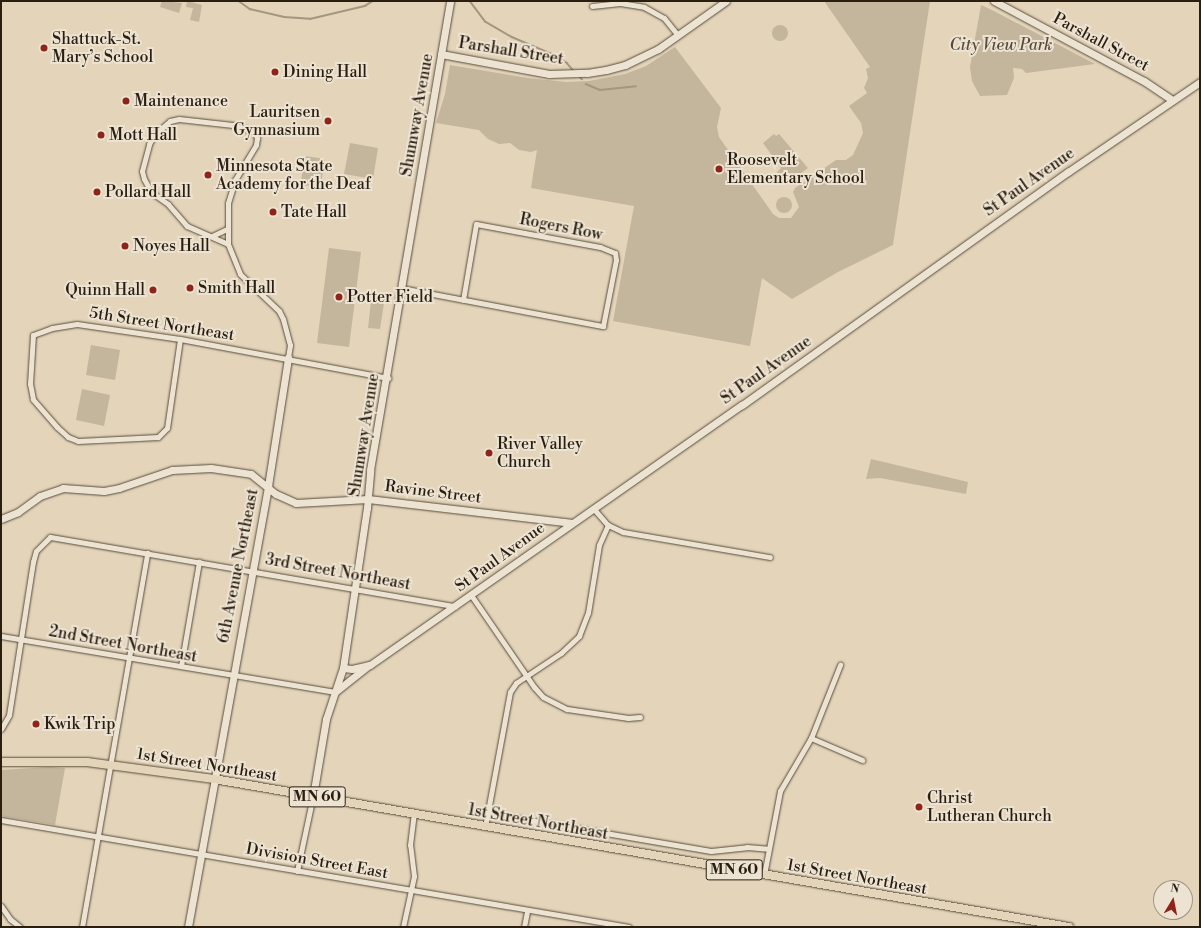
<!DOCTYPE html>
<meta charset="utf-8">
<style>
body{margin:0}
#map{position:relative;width:1201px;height:928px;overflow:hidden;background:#e3d4ba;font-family:"Libre Bodoni",serif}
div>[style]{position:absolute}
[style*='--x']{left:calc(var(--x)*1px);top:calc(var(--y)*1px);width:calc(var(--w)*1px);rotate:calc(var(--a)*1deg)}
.green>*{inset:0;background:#c4b59d}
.round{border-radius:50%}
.stream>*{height:1.5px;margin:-0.75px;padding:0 0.75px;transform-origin:0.75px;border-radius:0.75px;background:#a49680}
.roads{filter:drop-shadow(0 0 1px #584c3a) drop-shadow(0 0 1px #584c3a)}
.street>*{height:5px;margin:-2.5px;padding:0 2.5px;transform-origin:2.5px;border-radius:2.5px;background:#ede3d2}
.secondary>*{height:7px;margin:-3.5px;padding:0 3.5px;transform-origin:3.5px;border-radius:3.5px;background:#ede3d2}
.primary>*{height:8px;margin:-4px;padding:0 4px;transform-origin:4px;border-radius:4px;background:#e3d4ba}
.dots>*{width:11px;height:11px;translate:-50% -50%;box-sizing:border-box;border:2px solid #ede3d2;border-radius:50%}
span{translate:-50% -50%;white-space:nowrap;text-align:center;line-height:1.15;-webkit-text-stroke:4px #ede3d2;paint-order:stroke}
.shield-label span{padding:1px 3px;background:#ede3d2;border:1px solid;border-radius:3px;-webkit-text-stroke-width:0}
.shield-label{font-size:15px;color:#2a1e10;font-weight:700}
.poi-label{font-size:16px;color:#2a1e10}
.left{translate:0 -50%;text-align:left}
.right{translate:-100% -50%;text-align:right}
.street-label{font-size:16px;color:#2a1e10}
.park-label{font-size:16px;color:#584b3a;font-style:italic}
.frame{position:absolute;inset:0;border:2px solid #2a1e10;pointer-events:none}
.north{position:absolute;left:1153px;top:880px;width:40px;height:40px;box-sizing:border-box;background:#ede3d2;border:1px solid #9f9484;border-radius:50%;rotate:10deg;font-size:11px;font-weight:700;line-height:16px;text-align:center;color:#2a1e10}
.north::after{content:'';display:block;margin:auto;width:14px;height:18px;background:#8f2418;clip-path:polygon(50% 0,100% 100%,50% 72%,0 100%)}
</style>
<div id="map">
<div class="green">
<i style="clip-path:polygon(162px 1px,182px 3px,179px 13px,160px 7px)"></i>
<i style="clip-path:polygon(187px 1px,202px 5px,199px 22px,190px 20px,193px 8px,186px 7px)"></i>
<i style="clip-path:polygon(824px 1px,930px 1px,893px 245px,838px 272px,792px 299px,762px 278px,750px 346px,613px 321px,634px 206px,531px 188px,537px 150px,531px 152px,519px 150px,510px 143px,499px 144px,488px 139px,479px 130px,436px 123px,445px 94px,450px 65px,528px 78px,566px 82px,589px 81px,625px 74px,646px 66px,675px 47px,721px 108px,717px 127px,719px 137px,773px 214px,779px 218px,791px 218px,799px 207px,793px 192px,795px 188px,836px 160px,846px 160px,853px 155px,863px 133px,861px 123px,849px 106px,867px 93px,864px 88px,868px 78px,866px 69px,870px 67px)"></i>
<i style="clip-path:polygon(981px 5px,992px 10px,1095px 64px,1026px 73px,1022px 69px,1013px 68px,1014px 78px,1007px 95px,980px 96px,972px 81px,970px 67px)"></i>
<i class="round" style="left:772px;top:25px;width:16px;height:16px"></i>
<i style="clip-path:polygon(774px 134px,776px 136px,779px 134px,808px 168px,792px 180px,788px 176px,782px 180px,777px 172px,781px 168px,763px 143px)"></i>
<i style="clip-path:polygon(350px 143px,378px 148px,373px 179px,344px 174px)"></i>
<i style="clip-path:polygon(305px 156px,325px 159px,321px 184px,304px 186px,301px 181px)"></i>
<i class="round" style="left:776px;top:197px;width:16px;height:16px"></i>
<i style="clip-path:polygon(329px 248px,361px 252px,349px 347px,317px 343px)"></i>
<i style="clip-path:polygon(371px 301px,384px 303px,380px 329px,368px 328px)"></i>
<i style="clip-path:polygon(91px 345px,120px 350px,115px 380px,86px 375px)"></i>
<i style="clip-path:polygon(82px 389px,110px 395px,104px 426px,76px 420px)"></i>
<i style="clip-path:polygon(871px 459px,968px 482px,966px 494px,880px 478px,866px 479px)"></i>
<i style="clip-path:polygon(49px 767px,65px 768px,55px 825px,1px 816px,1px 770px)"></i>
</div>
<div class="stream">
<i style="--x:239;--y:1;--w:14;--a:36"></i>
<i style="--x:250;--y:9;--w:35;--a:13"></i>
<i style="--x:284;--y:17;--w:26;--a:4"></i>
<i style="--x:310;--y:19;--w:57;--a:-13.3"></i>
<i style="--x:365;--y:6;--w:9;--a:-32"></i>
<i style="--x:470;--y:1;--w:26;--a:53"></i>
<i style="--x:486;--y:22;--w:30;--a:30"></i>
<i style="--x:512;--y:37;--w:41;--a:22.8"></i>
<i style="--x:550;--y:53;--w:20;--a:30"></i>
<i style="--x:567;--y:63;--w:11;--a:49"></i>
<i style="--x:580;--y:77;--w:3;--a:45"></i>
<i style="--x:586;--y:84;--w:15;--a:23"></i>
<i style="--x:600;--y:90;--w:36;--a:-6"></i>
</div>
<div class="roads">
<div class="street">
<i style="--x:592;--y:6;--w:28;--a:-6"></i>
<i style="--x:620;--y:3;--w:24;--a:9"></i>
<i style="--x:644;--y:7;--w:23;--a:29"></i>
<i style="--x:664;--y:18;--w:22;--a:51"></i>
<i style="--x:212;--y:236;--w:17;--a:-25"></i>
<i style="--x:228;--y:244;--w:45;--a:-156.3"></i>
<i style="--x:187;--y:226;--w:29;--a:-131"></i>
<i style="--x:168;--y:204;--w:21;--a:-145"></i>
<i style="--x:151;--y:192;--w:15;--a:-118"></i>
<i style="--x:144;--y:179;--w:8;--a:-104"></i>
<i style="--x:142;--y:171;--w:28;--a:-75"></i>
<i style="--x:149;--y:144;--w:12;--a:-59"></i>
<i style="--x:155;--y:134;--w:20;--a:-41"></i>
<i style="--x:170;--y:121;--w:9;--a:-13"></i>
<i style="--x:179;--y:119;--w:54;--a:6.3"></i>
<i style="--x:233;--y:125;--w:22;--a:18"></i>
<i style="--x:254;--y:132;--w:7;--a:63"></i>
<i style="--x:257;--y:138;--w:7;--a:98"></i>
<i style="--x:256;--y:145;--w:41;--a:121"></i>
<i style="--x:235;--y:180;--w:24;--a:107"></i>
<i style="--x:228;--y:203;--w:41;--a:90"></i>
<i style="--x:228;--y:244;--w:32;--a:68"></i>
<i style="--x:240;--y:274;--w:54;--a:43.5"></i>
<i style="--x:279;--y:311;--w:9;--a:63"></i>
<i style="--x:283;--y:319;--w:27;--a:75"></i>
<i style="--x:290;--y:345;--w:13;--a:99"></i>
<i style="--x:401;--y:288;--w:206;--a:10.7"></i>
<i style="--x:603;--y:326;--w:67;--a:-78.9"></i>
<i style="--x:616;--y:260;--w:7;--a:-98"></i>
<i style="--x:615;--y:253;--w:16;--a:-158"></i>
<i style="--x:600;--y:247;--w:126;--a:-169.5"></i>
<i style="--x:476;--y:224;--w:77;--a:99.7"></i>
<i style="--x:180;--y:339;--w:90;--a:98.3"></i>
<i style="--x:167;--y:428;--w:13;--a:135"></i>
<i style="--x:158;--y:437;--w:80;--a:177.1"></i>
<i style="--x:78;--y:441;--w:11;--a:-158"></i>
<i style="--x:68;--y:437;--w:15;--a:-138"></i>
<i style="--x:57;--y:427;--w:37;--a:-131"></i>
<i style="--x:33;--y:399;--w:15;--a:-101"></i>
<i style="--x:30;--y:384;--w:49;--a:-86.5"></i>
<i style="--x:33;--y:335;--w:20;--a:-20"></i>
<i style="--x:52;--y:328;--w:25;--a:-9"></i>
<i style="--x:77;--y:324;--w:104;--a:8.3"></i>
<i style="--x:180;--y:339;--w:212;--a:10.6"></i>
<i style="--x:593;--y:508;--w:23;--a:49"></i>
<i style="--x:608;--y:525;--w:17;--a:25"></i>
<i style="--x:623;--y:532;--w:149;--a:9.7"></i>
<i style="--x:471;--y:595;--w:112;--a:55.6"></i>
<i style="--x:534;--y:687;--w:13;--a:48"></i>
<i style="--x:543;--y:697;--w:27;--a:27"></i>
<i style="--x:567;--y:709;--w:62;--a:8.4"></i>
<i style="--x:628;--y:718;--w:12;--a:-5"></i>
<i style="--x:1;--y:636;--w:339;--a:9.5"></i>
<i style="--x:181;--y:666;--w:106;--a:-80.2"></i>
<i style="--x:1;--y:729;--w:16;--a:-60"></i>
<i style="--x:9;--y:715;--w:155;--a:-81.1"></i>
<i style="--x:33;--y:562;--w:11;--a:-75"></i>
<i style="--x:36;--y:551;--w:20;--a:-45"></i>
<i style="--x:50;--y:537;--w:411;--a:9.7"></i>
<i style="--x:811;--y:738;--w:56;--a:23.3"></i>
<i style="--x:488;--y:813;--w:226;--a:9.7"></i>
<i style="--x:711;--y:851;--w:36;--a:-6"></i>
<i style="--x:747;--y:847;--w:21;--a:5"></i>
<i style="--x:1;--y:820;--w:637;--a:9.67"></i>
<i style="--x:485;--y:827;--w:137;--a:-79.5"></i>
<i style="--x:510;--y:692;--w:11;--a:-56"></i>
<i style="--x:516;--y:683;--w:54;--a:-33.7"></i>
<i style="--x:561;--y:653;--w:25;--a:-43"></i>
<i style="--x:579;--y:636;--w:25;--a:-69"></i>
<i style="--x:588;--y:613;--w:69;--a:-80.8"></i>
<i style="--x:599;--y:545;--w:22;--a:-66"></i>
<i style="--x:297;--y:871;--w:77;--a:-78"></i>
<i style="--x:764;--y:875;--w:86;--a:-79.2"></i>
<i style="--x:780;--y:791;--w:61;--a:-59.7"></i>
<i style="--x:811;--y:738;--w:79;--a:-68.3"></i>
<i style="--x:1;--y:906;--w:16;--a:55"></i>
<i style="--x:10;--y:919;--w:13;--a:39"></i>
<i style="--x:82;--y:927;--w:380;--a:-80.1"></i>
<i style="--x:403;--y:927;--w:52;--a:-77.8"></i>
<i style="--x:414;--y:876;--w:31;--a:-97"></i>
<i style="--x:410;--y:845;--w:31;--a:-83"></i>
<i style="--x:524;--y:927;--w:16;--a:-79"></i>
</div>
<div class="secondary">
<i style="--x:994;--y:1;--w:170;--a:28.1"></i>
<i style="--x:1144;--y:81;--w:34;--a:34"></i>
<i style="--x:441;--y:54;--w:110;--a:10.5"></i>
<i style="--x:549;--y:74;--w:38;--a:-2"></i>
<i style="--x:587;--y:73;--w:19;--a:-9"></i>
<i style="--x:606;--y:70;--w:20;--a:-15"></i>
<i style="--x:625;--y:65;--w:37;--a:-26"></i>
<i style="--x:658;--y:49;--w:83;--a:-35.2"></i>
<i style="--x:1;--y:519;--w:18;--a:-22"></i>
<i style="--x:18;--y:512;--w:27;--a:-36"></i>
<i style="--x:40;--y:496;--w:24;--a:-19"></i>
<i style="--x:63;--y:488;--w:41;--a:4.2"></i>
<i style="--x:104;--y:491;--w:15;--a:-11"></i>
<i style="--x:119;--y:488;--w:56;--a:-18.8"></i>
<i style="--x:172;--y:470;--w:39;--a:-3"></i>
<i style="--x:211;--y:468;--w:40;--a:8.5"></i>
<i style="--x:251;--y:474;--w:32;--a:39"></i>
<i style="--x:276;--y:494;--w:22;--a:24"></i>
<i style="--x:296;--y:503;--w:72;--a:-3.2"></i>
<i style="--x:368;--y:499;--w:204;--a:6.7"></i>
<i style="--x:343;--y:668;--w:9;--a:6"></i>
<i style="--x:352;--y:669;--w:18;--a:-13"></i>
<i style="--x:370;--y:665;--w:454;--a:-35"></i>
<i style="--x:742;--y:405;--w:401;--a:-35.6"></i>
<i style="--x:1068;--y:172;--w:160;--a:-34.3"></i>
<i style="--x:335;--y:692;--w:43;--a:-38.5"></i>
<i style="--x:313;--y:796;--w:78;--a:-80.4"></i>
<i style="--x:326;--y:719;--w:54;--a:-71.6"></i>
<i style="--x:343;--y:668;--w:162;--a:-81.5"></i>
<i style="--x:367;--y:508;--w:38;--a:-85"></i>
<i style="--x:370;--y:470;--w:476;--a:-80.3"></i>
<i style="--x:188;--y:927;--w:448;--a:-79.7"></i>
<i style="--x:268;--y:486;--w:130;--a:-81.1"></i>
</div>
<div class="primary">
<i style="--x:1;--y:762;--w:86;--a:0"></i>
<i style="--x:87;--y:762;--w:128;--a:7.6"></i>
<i style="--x:214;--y:779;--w:868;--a:9.82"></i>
</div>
</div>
<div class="dots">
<i style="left:44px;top:48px;background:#8f2418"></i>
<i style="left:275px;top:72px;background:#8f2418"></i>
<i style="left:126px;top:101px;background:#8f2418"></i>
<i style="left:328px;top:121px;background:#8f2418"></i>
<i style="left:101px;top:135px;background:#8f2418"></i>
<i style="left:719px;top:169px;background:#8f2418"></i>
<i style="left:208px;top:175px;background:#8f2418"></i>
<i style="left:97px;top:192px;background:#8f2418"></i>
<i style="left:273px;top:212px;background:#8f2418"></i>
<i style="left:125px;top:246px;background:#8f2418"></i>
<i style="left:190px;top:288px;background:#8f2418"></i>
<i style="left:153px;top:290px;background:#8f2418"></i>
<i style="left:339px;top:297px;background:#8f2418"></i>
<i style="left:489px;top:453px;background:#8f2418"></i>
<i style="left:36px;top:724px;background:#8f2418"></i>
<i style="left:919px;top:807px;background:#8f2418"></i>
</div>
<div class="shield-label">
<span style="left:317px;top:797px">MN 60</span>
<span style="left:734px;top:870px">MN 60</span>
</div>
<div class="poi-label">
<span class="left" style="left:52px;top:48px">Shattuck-St.<br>Mary’s School</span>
<span class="left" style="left:283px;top:72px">Dining Hall</span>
<span class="left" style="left:134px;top:101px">Maintenance</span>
<span class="right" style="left:320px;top:121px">Lauritsen<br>Gymnasium</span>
<span class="left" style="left:109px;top:135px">Mott Hall</span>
<span class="left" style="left:727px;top:169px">Roosevelt<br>Elementary School</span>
<span class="left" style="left:216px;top:175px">Minnesota State<br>Academy for the Deaf</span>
<span class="left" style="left:105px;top:192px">Pollard Hall</span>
<span class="left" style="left:281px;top:212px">Tate Hall</span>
<span class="left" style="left:133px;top:246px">Noyes Hall</span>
<span class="left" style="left:198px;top:288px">Smith Hall</span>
<span class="right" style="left:145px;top:290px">Quinn Hall</span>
<span class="left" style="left:347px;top:297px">Potter Field</span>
<span class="left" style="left:497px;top:453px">River Valley<br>Church</span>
<span class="left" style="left:44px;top:724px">Kwik Trip</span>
<span class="left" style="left:927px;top:807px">Christ<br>Lutheran Church</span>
</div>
<div class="street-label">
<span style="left:1101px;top:42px;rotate:28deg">Parshall Street</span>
<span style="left:511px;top:51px;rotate:9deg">Parshall Street</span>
<span style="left:417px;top:115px;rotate:-80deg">Shumway Avenue</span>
<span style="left:1029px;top:182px;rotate:-35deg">St Paul Avenue</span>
<span style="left:561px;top:227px;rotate:11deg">Rogers Row</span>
<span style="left:162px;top:324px;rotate:9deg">5th Street Northeast</span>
<span style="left:766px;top:370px;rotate:-35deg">St Paul Avenue</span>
<span style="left:364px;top:435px;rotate:-81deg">Shumway Avenue</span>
<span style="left:433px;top:492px;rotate:7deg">Ravine Street</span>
<span style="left:500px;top:557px;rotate:-36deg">St Paul Avenue</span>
<span style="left:238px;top:566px;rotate:-79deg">6th Avenue Northeast</span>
<span style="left:338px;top:572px;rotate:10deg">3rd Street Northeast</span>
<span style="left:123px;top:644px;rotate:10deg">2nd Street Northeast</span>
<span style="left:207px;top:765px;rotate:9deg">1st Street Northeast</span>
<span style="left:538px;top:822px;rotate:10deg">1st Street Northeast</span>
<span style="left:317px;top:861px;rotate:10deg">Division Street East</span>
<span style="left:857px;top:877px;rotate:10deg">1st Street Northeast</span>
</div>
<div class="park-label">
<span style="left:1001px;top:45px">City View Park</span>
</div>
<div class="frame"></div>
<div class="north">N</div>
</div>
